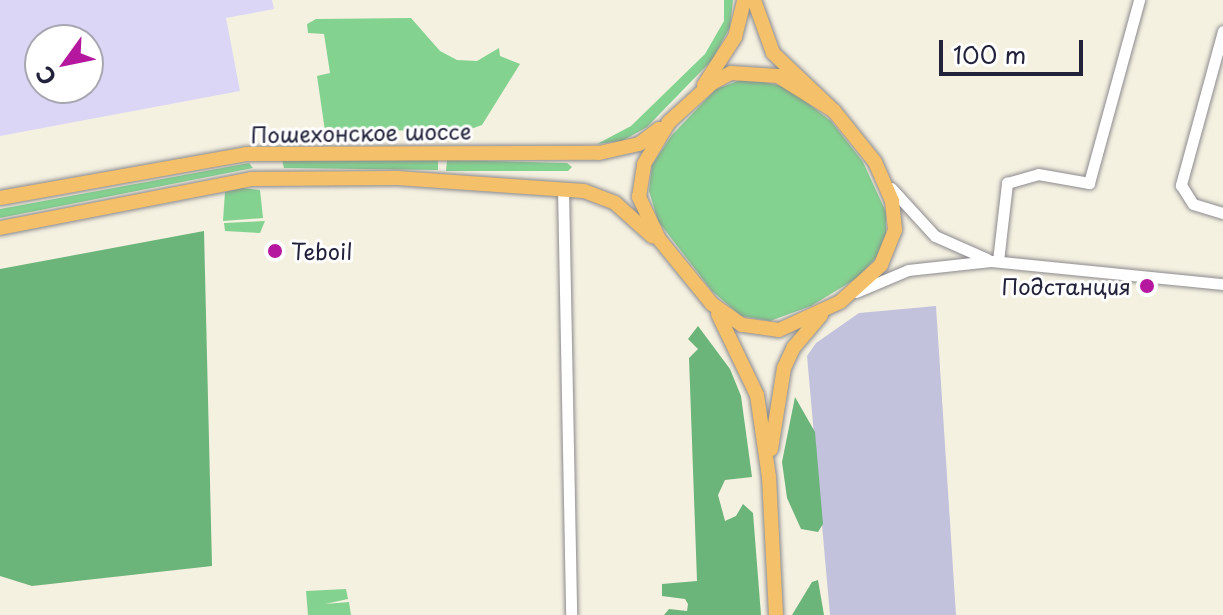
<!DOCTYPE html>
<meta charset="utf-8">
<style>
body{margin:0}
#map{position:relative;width:1223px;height:615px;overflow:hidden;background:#f5f1e1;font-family:"Playpen Sans",sans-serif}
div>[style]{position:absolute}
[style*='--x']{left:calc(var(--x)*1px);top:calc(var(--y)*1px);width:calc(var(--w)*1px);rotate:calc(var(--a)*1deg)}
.built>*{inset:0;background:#dcd6f6}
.industrial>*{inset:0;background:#c2c2dc}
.green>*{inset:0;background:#84d290}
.forest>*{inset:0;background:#6bb47a}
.roads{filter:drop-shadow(0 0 2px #8c8a8e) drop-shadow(0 0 2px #8c8a8e)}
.minor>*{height:11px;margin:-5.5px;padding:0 5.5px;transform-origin:5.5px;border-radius:5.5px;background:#fff}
.major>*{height:14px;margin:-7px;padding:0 7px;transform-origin:7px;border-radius:7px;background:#f4c16a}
.dots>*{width:22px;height:22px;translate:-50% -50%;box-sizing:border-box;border:4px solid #fff;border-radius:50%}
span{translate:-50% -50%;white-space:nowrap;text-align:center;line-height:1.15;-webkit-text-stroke:6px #fff;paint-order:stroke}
.street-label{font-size:22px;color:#22223b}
.poi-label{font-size:22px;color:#22223b}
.left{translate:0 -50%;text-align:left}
.right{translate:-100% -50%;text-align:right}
.north{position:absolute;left:24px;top:24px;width:80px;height:80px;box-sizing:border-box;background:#fff;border:2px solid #a7a7b1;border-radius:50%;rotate:237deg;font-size:22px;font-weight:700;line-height:32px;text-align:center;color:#22223b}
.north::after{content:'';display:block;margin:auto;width:28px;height:36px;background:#b5179e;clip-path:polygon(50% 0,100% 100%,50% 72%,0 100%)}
.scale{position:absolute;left:939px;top:40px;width:144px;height:36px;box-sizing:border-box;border:4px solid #22223b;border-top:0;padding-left:10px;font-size:24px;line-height:28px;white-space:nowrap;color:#22223b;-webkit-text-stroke:6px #fff;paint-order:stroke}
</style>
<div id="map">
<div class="built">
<i style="clip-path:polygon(evenodd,0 0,272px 0,274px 9px,226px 18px,240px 91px,0 136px,0 0,40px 40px,88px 40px,88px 88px,40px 88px,40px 40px)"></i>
</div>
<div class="industrial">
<i style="clip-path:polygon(936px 306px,956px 615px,830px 615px,807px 356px,816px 343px,859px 313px)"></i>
</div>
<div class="green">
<i style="clip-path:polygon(724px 0,733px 0,730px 27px,712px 60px,647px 127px,622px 141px,597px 144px,631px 126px,705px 54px,724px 21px)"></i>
<i style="clip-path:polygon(411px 18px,440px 51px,457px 60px,477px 61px,499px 48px,500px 56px,520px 64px,482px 125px,468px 130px,325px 131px,317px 76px,330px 73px,324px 34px,308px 33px,307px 24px,316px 19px)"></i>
<i style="clip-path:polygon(746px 78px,786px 87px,831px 121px,863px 162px,886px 212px,886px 235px,878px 256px,857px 278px,811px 306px,770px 321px,741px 316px,712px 291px,658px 221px,649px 191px,652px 165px,672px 135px,716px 89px)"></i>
<i style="clip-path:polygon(282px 160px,438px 160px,438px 170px,284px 168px)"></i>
<i style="clip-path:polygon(447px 160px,567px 163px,572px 167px,568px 171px,446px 171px)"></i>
<i style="clip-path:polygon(249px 163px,253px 168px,0 218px,0 209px)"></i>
<i style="clip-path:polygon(242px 188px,260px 190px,263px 218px,223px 221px,225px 192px)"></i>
<i style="clip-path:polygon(265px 221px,260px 233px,225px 231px,224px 223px)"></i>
<i style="clip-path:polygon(346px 589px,348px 599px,325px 604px,349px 602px,351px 615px,308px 615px,306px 591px)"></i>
</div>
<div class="forest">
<i style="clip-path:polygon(204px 231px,212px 566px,32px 586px,0 576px,0 269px)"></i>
<i style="clip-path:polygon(698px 326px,730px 369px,741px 396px,752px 477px,725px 480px,718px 495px,725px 521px,736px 516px,743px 504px,753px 513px,761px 615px,664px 615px,669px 609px,687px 611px,688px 604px,685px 599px,662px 596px,662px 584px,697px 581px,689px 358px,698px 349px,688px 339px)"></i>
<i style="clip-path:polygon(795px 397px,815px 432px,823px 524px,818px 532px,801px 529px,787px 498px,782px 462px)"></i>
<i style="clip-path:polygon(818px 580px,824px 615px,792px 615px,812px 582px)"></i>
</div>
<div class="roads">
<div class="minor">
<i style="--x:1223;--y:31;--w:160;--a:105.3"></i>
<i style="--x:1181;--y:185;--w:22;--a:58"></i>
<i style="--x:1193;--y:204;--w:31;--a:17"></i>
<i style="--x:563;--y:188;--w:427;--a:88.9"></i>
<i style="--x:891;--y:188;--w:65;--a:47.5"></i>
<i style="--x:935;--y:236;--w:57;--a:23.9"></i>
<i style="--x:998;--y:261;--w:79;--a:-83.4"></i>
<i style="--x:1007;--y:183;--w:32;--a:-16"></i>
<i style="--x:1038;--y:174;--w:52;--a:10"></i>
<i style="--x:1089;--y:183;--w:190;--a:-74.7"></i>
<i style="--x:856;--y:292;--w:56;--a:-22.9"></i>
<i style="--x:908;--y:270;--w:83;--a:-6.2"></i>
<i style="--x:991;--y:261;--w:233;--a:5.7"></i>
</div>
<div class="major">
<i style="--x:754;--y:0;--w:56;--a:70.3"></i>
<i style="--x:773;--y:53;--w:84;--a:43.6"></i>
<i style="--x:834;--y:111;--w:65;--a:51.2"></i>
<i style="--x:875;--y:162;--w:43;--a:66.4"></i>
<i style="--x:892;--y:201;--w:29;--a:84"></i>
<i style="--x:895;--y:230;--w:38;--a:112"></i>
<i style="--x:881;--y:265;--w:55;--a:137.9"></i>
<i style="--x:840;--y:302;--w:67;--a:155.3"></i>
<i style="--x:779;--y:330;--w:37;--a:-172"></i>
<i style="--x:742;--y:325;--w:37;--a:-145"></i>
<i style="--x:712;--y:304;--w:84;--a:-129.2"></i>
<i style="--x:659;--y:239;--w:47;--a:-115.5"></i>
<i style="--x:639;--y:197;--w:33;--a:-81"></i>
<i style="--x:644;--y:164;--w:49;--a:-59.2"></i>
<i style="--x:669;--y:122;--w:58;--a:-42.2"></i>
<i style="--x:712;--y:83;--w:21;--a:-28"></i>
<i style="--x:731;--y:73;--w:47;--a:3.7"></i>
<i style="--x:778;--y:76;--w:66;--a:32"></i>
<i style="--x:704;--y:85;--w:57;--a:-57.1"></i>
<i style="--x:735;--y:37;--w:38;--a:-76"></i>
<i style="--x:0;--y:198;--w:250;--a:-10.1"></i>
<i style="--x:246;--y:154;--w:353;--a:-0.2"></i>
<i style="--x:599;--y:153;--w:41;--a:-12.7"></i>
<i style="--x:639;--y:144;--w:25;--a:-37"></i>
<i style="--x:0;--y:228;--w:256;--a:-11"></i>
<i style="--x:251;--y:179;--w:146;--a:-0.4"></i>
<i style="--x:397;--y:178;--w:187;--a:4"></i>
<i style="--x:584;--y:191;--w:33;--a:21"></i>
<i style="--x:615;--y:203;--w:50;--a:41.7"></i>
<i style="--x:718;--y:314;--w:90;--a:64.3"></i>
<i style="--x:757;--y:395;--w:83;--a:81.7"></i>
<i style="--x:769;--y:477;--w:138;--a:87.1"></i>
<i style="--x:771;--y:449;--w:82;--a:-80.9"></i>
<i style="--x:784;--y:368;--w:23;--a:-65"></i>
<i style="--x:794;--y:347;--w:42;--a:-49.8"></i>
</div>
</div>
<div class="dots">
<i style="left:275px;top:251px;background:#b5179e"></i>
<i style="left:1147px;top:286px;background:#b5179e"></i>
</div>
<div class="street-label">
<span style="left:361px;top:132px;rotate:-1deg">Пошехонское шоссе</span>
</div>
<div class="poi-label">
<span class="left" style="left:291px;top:251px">Teboil</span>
<span class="right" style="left:1131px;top:286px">Подстанция</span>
</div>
<div class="north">С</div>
<div class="scale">100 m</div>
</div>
